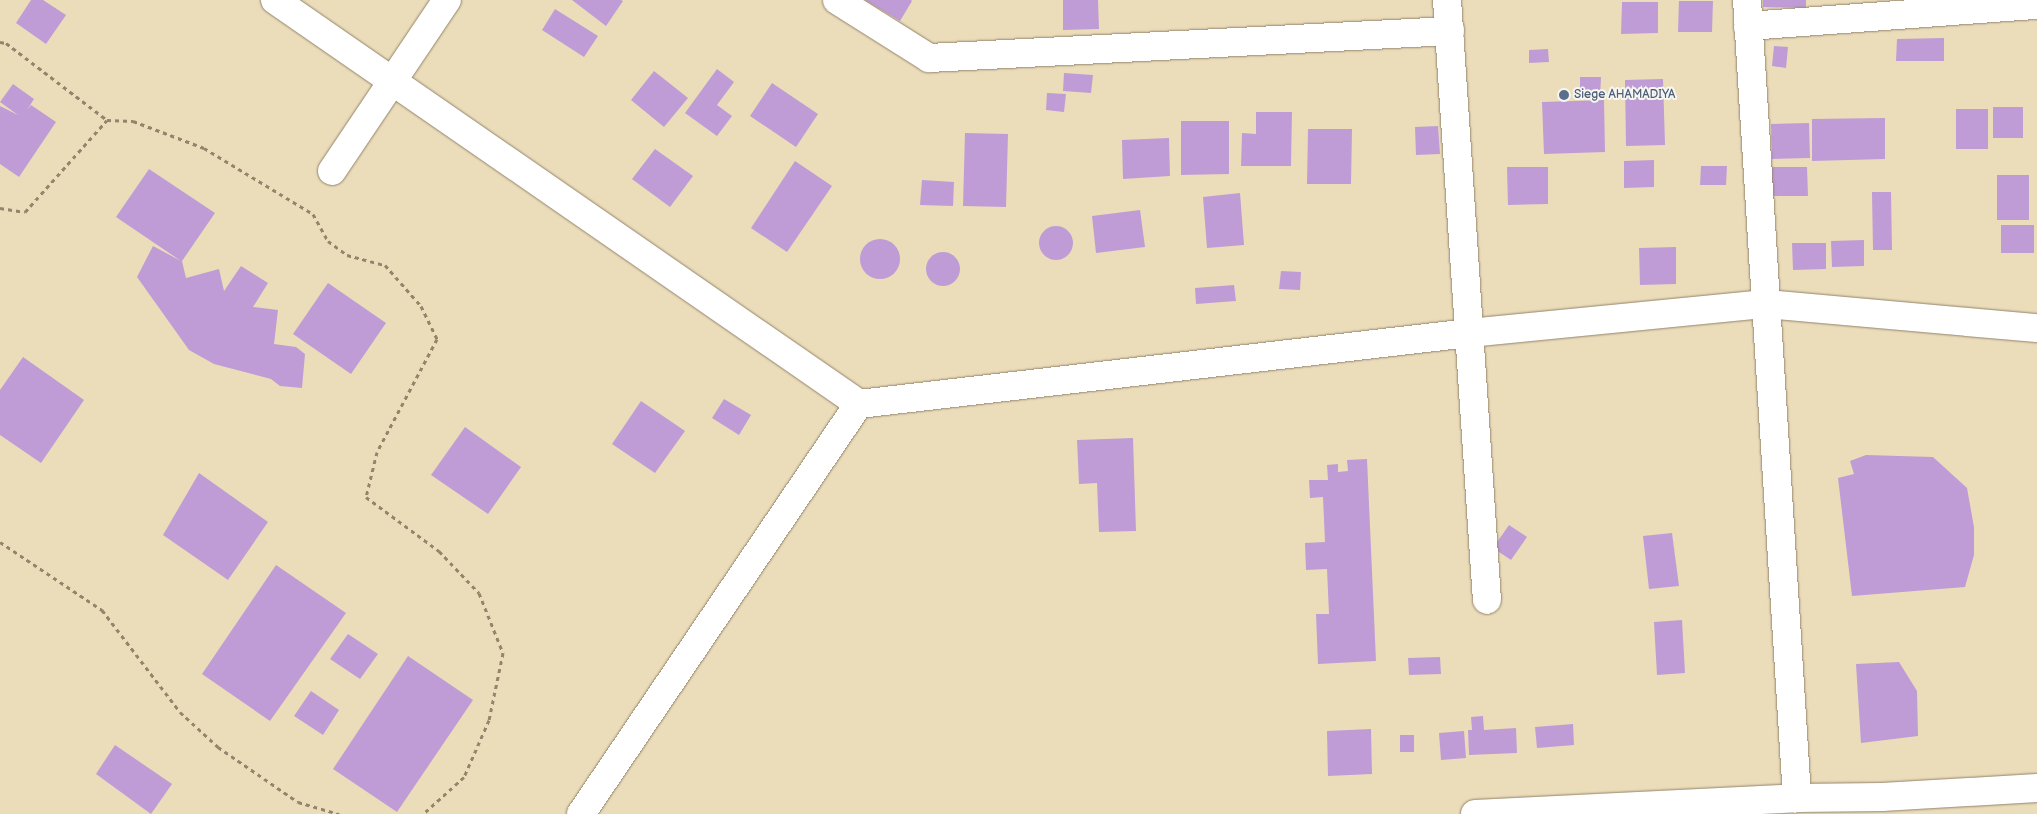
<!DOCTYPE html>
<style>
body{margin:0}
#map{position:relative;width:2037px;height:814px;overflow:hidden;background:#ebddba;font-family:"Balsamiq Sans",sans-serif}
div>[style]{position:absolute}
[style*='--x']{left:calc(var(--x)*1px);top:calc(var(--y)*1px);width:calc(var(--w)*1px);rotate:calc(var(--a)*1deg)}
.building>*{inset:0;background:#bf9cd5}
.round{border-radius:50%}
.path>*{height:3px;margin-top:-1.5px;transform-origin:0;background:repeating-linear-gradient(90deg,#93846c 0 4px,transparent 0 8px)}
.roads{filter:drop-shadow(0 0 1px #93846c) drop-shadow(0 0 1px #93846c)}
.minor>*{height:28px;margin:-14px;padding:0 14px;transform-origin:14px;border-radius:14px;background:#fff}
.dots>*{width:14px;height:14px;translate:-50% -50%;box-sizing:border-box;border:2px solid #f6f6f2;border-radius:50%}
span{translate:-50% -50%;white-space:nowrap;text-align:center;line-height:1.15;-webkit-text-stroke:4px #f6f6f2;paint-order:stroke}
.service-label{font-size:12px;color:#4e5e75}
.left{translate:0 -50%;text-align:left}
</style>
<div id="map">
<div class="building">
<i style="clip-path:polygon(31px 0,43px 0,66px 15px,46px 44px,16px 23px)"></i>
<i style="clip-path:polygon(572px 0,621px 0,623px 1px,606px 26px)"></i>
<i style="clip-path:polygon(865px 0,911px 0,912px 1px,900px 21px)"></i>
<i style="clip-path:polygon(1063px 0,1098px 0,1099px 29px,1063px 30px)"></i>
<i style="clip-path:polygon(1763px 0,1806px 0,1806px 8px,1763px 7px)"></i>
<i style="clip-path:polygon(1679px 1px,1713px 1px,1712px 32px,1678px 32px)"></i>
<i style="clip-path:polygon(1622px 2px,1658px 2px,1658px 33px,1621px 34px)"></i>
<i style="clip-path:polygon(555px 9px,598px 36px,584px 57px,542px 30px)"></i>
<i style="clip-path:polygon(1944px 38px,1944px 61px,1896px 61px,1897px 39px)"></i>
<i style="clip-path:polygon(1774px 46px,1788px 47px,1786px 68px,1772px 66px)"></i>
<i style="clip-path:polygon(1548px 49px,1549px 62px,1529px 63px,1529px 50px)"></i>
<i style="clip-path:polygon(717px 69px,734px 82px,717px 105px,732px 116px,717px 136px,685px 113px)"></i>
<i style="clip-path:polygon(654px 71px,688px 98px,664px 127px,631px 100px)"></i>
<i style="clip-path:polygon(1064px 73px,1093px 75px,1091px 93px,1063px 91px)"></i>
<i style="clip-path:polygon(1580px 77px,1601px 77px,1600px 98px,1580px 98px)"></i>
<i style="clip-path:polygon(1663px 79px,1665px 145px,1626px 146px,1625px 80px)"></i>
<i style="clip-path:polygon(772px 83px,818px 114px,796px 147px,750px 116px)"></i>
<i style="clip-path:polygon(13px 84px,34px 99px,27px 110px,31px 105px,56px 122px,19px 177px,0 164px,0 106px,18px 115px,0 102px)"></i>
<i style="clip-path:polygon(1047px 93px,1066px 94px,1064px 112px,1046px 110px)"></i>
<i style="clip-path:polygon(1604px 100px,1605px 152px,1544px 154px,1542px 102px)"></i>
<i style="clip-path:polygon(1993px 107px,2023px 107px,2023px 138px,1993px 138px)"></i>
<i style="clip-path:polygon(1956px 109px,1988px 109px,1988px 149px,1956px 149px)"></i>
<i style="clip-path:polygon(1256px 112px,1292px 112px,1291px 166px,1241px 166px,1242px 133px,1256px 134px)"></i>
<i style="clip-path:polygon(1885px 118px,1885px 159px,1812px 161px,1812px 119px)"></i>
<i style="clip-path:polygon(1181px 121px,1229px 121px,1229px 174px,1181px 175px)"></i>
<i style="clip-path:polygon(1809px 123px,1810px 158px,1772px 159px,1771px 124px)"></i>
<i style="clip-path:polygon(1438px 126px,1440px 154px,1416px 155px,1415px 127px)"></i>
<i style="clip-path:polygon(1308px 129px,1352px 129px,1351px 184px,1307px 184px)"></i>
<i style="clip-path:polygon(965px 133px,1008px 134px,1006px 207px,963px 206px)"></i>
<i style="clip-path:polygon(1169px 138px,1170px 176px,1123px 179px,1122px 140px)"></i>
<i style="clip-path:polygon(655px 149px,693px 176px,670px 207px,632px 179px)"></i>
<i style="clip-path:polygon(1654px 160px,1654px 187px,1624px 188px,1624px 161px)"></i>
<i style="clip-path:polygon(795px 161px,832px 186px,787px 252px,751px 228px)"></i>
<i style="clip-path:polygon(1701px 166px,1727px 166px,1726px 185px,1700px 185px)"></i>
<i style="clip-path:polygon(1507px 167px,1548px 167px,1548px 204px,1508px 205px)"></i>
<i style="clip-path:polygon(1772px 167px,1807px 167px,1808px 196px,1771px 196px)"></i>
<i style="clip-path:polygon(149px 169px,215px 213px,182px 261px,186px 278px,219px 269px,224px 291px,241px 266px,268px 283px,253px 307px,278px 310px,274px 344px,296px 347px,305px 354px,302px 388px,280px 386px,271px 379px,214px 364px,189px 350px,137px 277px,153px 246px,181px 261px,116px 217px)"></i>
<i style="clip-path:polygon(1997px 175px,2029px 175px,2029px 220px,1997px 220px)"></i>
<i style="clip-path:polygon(922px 180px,954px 182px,953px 206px,920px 205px)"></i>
<i style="clip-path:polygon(1872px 192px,1891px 192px,1892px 250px,1873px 250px)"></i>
<i style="clip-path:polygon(1240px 193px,1244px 245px,1207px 248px,1203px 197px)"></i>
<i style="clip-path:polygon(1140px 210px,1145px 247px,1096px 253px,1092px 216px)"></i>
<i style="clip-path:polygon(2001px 225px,2034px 225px,2034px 253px,2001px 253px)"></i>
<i class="round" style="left:1039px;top:226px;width:34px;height:34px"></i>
<i class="round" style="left:860px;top:239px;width:40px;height:40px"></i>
<i style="clip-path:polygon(1864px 240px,1864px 266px,1832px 267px,1831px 241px)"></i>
<i style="clip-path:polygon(1792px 243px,1826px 243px,1826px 269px,1793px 270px)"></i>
<i style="clip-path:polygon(1676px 247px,1676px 284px,1640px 285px,1639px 248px)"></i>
<i class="round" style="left:926px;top:252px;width:34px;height:34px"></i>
<i style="clip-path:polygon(1281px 271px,1301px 272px,1300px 290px,1279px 289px)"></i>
<i style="clip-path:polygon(328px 283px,386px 323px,351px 374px,293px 334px)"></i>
<i style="clip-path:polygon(1234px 285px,1236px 301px,1196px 304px,1195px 288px)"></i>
<i style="clip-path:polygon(23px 357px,84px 400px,41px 463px,0 435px,0 390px)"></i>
<i style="clip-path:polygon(724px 399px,751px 415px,739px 435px,712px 418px)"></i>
<i style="clip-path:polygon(641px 401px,685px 431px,655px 473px,612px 444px)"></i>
<i style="clip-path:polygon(465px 427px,521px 467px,488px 514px,431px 475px)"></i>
<i style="clip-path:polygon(1133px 438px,1136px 531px,1099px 532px,1097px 483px,1079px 484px,1077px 440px)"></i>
<i style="clip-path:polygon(1866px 455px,1933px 457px,1967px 488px,1974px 527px,1974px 555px,1965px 587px,1852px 596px,1838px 478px,1854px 474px,1850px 461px)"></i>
<i style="clip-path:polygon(1367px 459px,1376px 661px,1318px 664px,1316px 614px,1329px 614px,1327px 569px,1306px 570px,1305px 543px,1325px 542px,1323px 497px,1310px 498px,1309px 480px,1328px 480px,1327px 465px,1338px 464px,1338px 472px,1348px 471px,1347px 460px)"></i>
<i style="clip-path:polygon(199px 473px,268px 522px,228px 580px,163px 535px)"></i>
<i style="clip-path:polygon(1509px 525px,1527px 537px,1511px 560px,1493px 548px)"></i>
<i style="clip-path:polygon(1672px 533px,1679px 586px,1649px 589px,1643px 536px)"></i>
<i style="clip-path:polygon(276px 565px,346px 613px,270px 721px,202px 674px)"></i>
<i style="clip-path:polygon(1682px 620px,1685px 673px,1657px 675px,1654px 622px)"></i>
<i style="clip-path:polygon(348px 634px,378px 654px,360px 679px,330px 659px)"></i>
<i style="clip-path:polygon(408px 656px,473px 700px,397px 812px,333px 769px)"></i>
<i style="clip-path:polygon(1440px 657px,1441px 674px,1409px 675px,1408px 658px)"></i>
<i style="clip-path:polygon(1899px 662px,1917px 691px,1918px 736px,1861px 743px,1856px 664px)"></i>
<i style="clip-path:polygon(311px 691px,339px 710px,323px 735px,294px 716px)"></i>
<i style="clip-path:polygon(1483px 716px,1484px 730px,1516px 728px,1517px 753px,1469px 755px,1468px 730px,1472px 730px,1471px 717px)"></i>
<i style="clip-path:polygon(1573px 724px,1574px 745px,1537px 748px,1535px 727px)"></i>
<i style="clip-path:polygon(1371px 729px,1372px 774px,1328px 776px,1327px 731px)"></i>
<i style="clip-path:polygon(1464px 731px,1466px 758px,1441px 760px,1439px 733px)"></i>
<i style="clip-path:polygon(1400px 735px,1414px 735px,1414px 752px,1400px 752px)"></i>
<i style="clip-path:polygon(115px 745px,172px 784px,151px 814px,96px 774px)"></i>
</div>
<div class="path">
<i style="--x:0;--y:42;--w:6;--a:9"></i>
<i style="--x:6;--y:43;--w:127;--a:37.3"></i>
<i style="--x:0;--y:208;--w:25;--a:9"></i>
<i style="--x:25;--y:212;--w:123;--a:-48.3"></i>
<i style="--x:107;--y:120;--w:26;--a:2"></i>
<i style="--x:133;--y:121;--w:76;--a:20.8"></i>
<i style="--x:204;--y:148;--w:127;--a:31.2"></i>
<i style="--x:313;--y:214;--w:31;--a:61"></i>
<i style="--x:328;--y:241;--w:24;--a:36"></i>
<i style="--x:347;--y:255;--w:39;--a:15"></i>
<i style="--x:385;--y:265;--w:55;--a:48.7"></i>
<i style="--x:421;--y:306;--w:37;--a:64"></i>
<i style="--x:437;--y:339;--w:128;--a:118"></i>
<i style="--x:377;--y:452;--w:46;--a:103.7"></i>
<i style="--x:366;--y:497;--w:91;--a:36.5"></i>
<i style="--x:439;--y:551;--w:58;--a:46.4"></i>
<i style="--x:479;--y:593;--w:65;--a:68.2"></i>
<i style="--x:503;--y:653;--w:68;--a:101.8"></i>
<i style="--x:489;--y:720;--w:62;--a:113.7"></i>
<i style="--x:464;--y:777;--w:55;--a:137.9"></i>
<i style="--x:0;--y:542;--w:123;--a:33.7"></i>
<i style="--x:102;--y:610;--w:128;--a:52.6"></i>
<i style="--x:180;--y:712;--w:52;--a:42.6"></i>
<i style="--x:218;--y:747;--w:97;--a:34.5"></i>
<i style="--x:298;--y:802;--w:43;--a:16.3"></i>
</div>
<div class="roads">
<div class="minor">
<i style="--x:275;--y:0;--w:710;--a:34.67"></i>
<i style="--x:859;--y:404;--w:614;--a:-6.64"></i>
<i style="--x:1469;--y:333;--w:298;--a:-5.6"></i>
<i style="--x:1766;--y:304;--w:272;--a:5.1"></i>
<i style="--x:837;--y:0;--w:109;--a:32.2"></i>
<i style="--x:929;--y:58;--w:522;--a:-2.97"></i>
<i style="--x:1447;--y:0;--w:601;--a:86.19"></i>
<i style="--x:1747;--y:0;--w:800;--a:86.41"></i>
<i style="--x:1748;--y:26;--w:290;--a:-4.2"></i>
<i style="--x:332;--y:171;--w:206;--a:-56.1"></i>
<i style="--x:581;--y:814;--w:495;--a:-55.9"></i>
<i style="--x:1475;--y:814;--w:322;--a:-2.8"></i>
<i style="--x:1797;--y:798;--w:85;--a:-0.7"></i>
<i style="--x:1882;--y:797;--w:155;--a:-3.3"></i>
</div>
</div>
<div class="dots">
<i style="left:1564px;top:95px;background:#5c6f8a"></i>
</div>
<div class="service-label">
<span class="left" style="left:1574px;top:95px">Siege AHAMADIYA</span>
</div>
</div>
